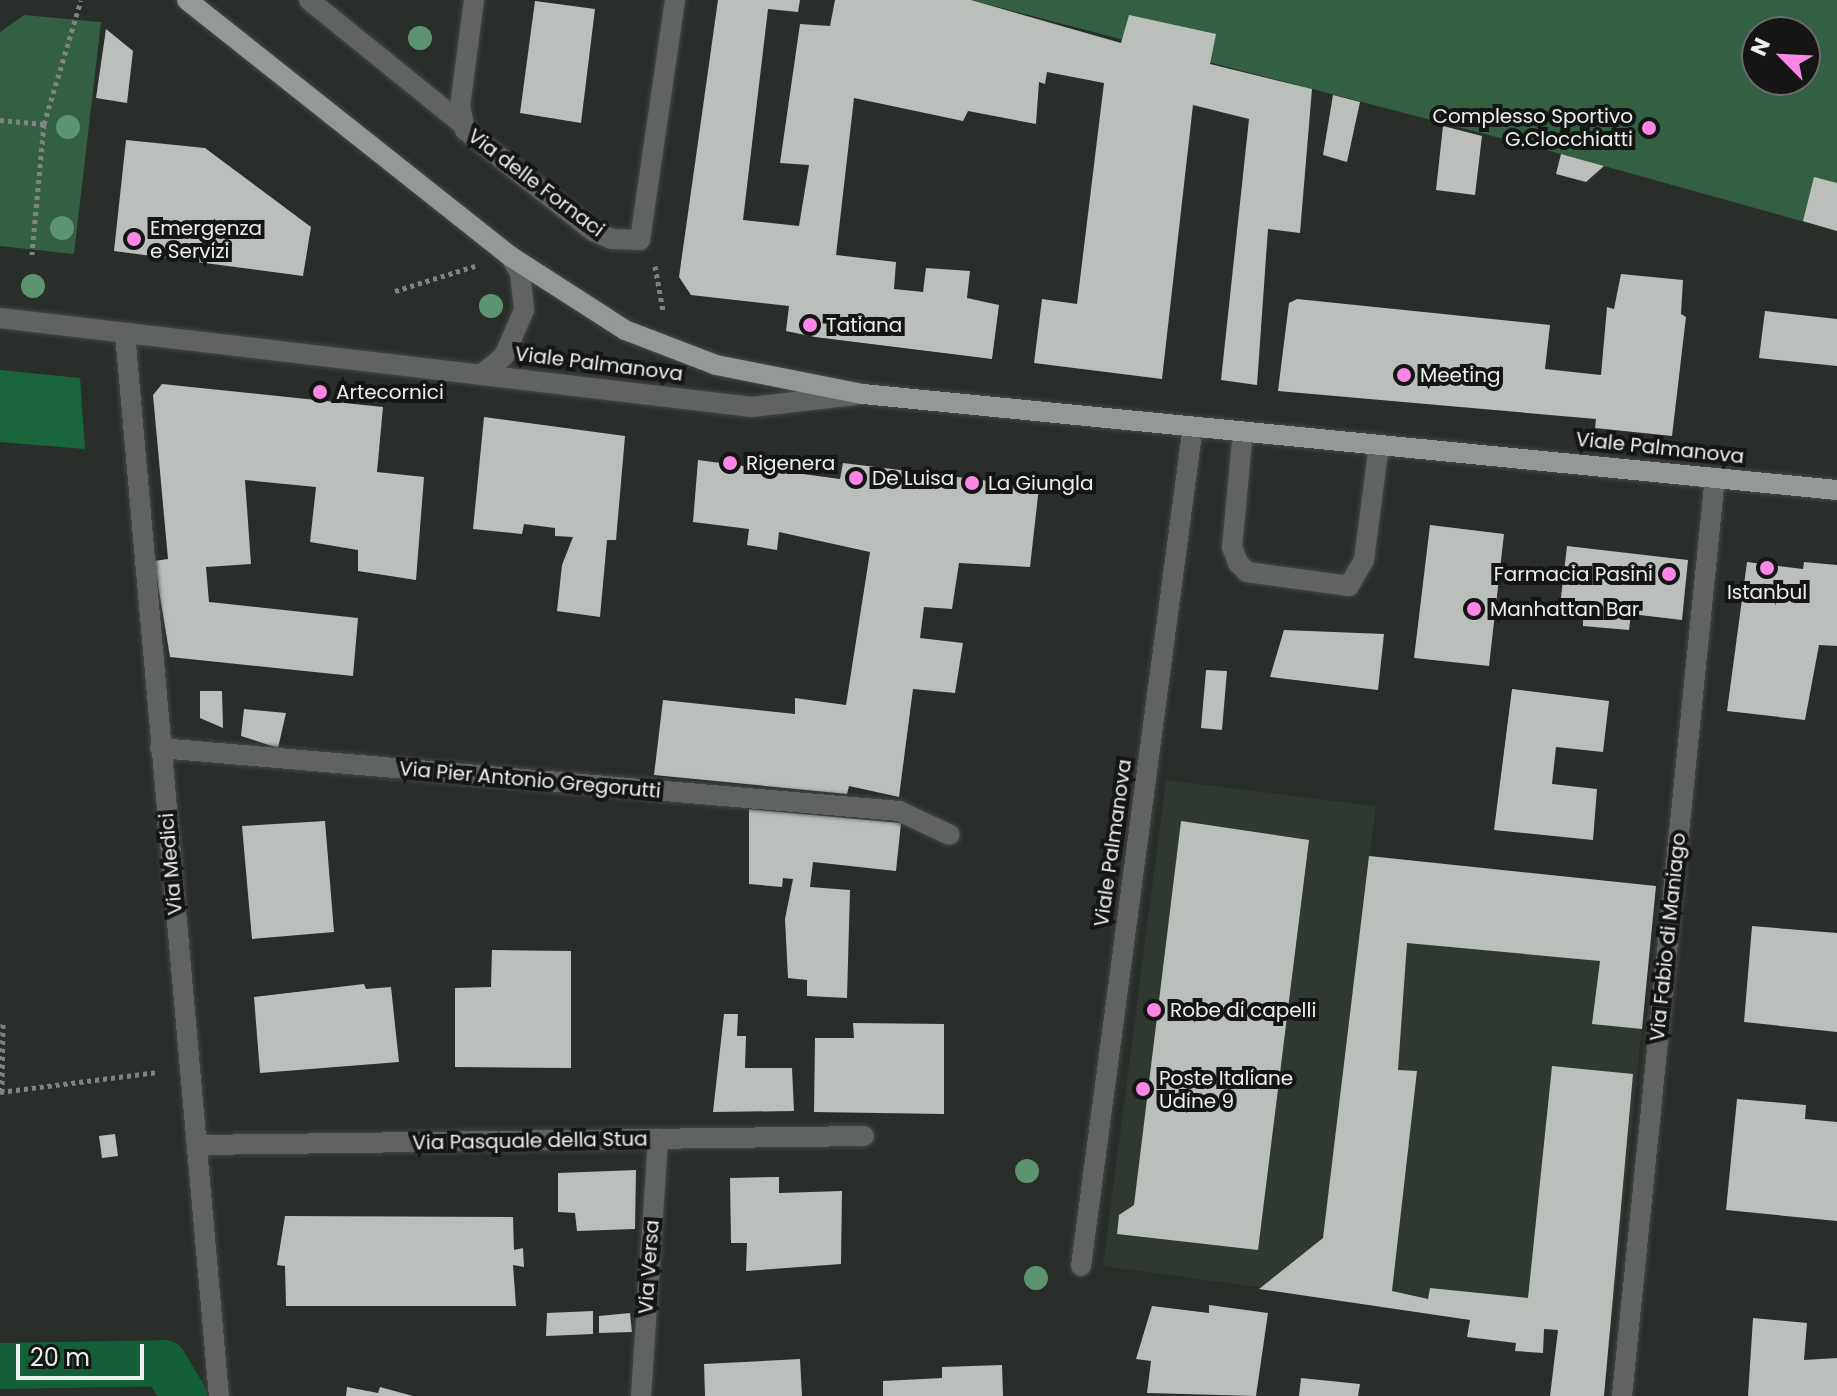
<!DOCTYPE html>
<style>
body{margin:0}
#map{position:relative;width:1837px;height:1396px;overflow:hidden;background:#2a2e2b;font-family:Poppins,sans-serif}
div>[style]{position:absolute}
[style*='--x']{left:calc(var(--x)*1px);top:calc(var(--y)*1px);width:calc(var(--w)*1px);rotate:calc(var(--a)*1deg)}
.built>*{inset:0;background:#2f3831}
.green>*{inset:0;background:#335f43}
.forest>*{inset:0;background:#19653c}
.canal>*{height:46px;margin:-23px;padding:0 23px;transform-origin:23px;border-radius:23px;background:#136038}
.building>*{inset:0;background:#babfbc}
.path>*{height:5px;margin-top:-2.5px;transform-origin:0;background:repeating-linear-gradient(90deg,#808481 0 4px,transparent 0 8px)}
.roads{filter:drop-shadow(0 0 2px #454946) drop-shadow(0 0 2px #454946)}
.minor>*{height:20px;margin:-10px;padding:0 10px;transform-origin:10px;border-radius:10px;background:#616362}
.major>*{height:20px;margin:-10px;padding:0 10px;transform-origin:10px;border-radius:10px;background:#959996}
.trees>*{width:24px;height:24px;margin:-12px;border-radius:50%;background:#5c9470}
.dots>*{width:22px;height:22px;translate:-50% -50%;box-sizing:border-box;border:4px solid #141514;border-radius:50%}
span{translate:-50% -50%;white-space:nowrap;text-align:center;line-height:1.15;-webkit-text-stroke:8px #141514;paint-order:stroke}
.poi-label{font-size:20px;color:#ecefed}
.right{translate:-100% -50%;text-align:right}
.left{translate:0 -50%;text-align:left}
.street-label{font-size:20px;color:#ecefed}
.north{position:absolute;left:1741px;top:16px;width:80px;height:80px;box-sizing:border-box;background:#141514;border:2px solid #6a6c6b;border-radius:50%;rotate:294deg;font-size:22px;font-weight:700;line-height:32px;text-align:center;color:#ecefed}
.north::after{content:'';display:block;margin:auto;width:28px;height:36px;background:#fb86e5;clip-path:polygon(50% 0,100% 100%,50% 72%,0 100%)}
.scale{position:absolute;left:16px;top:1344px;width:128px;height:36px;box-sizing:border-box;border:4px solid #ecefed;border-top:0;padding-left:10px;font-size:24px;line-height:28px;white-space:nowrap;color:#ecefed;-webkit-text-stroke:6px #141514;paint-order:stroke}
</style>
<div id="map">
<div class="built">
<i style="clip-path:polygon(1166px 780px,1376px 806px,1370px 856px,1656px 886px,1611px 1335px,1103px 1266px)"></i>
</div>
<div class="green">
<i style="clip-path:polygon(evenodd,971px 0,1837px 0,1837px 231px,1561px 154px,971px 0,1757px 32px,1805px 32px,1805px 80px,1757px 80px,1757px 32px)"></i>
<i style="clip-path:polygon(24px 15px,101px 22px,74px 254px,0 246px,0 32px)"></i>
</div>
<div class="forest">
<i style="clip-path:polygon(0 370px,80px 378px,85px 449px,0 442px)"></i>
</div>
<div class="canal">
<i style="--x:0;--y:1366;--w:164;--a:-1"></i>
<i style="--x:164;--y:1363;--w:39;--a:59"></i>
</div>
<div class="building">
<i style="clip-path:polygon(718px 0,800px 0,798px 12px,768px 9px,743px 220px,799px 226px,809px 165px,780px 163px,800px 24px,830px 26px,835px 0,971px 0,1121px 43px,1129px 15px,1216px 34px,1210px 64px,1312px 89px,1300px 233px,1268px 229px,1257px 385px,1221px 380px,1249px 119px,1193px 105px,1162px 379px,1034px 363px,1042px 299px,1077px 304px,1104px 83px,1047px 72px,1045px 84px,1039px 82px,1036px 124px,968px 111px,963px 121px,854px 98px,836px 255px,896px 262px,894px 289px,923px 292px,926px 268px,970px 271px,967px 298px,999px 305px,992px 359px,815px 337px,786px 331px,789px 306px,691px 295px,679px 277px)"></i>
<i style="clip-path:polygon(535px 1px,595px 9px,581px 123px,520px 113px)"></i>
<i style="clip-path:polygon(106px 29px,133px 51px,127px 103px,96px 98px)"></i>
<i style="clip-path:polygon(1333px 95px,1360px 102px,1347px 162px,1323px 155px)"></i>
<i style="clip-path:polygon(1443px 126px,1482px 136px,1475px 195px,1436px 190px)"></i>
<i style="clip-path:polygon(126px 140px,205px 148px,311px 227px,303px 276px,114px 251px)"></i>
<i style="clip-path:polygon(1561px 154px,1604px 166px,1586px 182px,1556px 174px)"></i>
<i style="clip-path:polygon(1814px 177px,1837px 183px,1837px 231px,1803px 221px)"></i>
<i style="clip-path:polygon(1621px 274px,1683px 280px,1681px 314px,1686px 317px,1672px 436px,1595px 428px,1596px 419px,1278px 391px,1289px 303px,1297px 299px,1550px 325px,1545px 369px,1601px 375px,1607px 307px,1614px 309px)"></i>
<i style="clip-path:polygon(1765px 311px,1837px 319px,1837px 366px,1759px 358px)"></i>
<i style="clip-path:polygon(162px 384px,383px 407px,377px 472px,424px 477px,416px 580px,358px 571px,358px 550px,310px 542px,316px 487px,245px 480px,251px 564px,206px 567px,209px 602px,358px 618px,353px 676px,170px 657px,154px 561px,168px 559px,153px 395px)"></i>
<i style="clip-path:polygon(484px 417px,625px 436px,616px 540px,607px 540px,600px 617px,557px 611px,562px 565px,573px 537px,555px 536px,555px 528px,524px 524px,522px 534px,473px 529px)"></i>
<i style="clip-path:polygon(698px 460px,840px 479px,843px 463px,1039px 487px,1030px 567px,959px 563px,952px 609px,924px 607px,920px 638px,963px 643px,955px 693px,913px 689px,899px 797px,849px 786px,847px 794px,654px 775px,663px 700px,795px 714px,795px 698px,846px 705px,870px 552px,779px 532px,777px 550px,747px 545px,749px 529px,693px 522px)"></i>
<i style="clip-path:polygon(1430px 525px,1504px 534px,1489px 666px,1414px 658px)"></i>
<i style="clip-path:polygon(1567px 546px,1688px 560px,1682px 620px,1631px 614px,1629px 630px,1583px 626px,1583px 610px,1560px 606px)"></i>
<i style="clip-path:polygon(1747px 562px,1803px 569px,1804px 562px,1837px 565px,1837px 646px,1819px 645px,1805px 720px,1727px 711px)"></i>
<i style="clip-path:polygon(1284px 630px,1384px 634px,1378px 690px,1270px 677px)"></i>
<i style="clip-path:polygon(1206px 670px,1227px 671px,1222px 730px,1201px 728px)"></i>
<i style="clip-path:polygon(1512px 689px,1609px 701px,1603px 752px,1556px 747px,1552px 784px,1597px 789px,1593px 840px,1494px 830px)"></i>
<i style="clip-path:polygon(200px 691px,222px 691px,223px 728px,200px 718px)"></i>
<i style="clip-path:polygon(244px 709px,286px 713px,278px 748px,241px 736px)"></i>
<i style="clip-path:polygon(749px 809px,901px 823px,896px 871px,813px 862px,810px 887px,850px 890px,847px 998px,807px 996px,807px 980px,788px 978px,785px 919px,793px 879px,783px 878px,782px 887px,749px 884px)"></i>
<i style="clip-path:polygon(325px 821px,334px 932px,252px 939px,242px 826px)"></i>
<i style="clip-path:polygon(1181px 821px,1309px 840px,1258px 1250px,1117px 1234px,1119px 1215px,1134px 1205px)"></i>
<i style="clip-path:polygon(1369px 856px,1656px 886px,1642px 1029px,1592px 1024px,1600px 961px,1407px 943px,1398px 1070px,1417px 1071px,1392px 1291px,1428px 1299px,1430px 1288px,1528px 1298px,1552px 1066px,1633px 1074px,1604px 1396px,1550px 1396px,1558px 1330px,1544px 1329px,1543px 1353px,1515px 1351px,1516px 1343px,1467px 1337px,1470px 1320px,1259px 1289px,1323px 1238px)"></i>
<i style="clip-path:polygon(1752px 926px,1837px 933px,1837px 1032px,1744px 1022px)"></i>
<i style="clip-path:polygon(492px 950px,571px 951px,571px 1068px,455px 1067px,455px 988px,491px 987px)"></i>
<i style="clip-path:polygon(364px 984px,366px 989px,391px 987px,399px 1062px,260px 1073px,254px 997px)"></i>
<i style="clip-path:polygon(724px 1014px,738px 1014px,737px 1036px,746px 1036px,745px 1068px,792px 1068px,794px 1111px,713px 1112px)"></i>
<i style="clip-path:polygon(853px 1023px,944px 1024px,944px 1114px,814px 1112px,815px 1038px,854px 1038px)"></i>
<i style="clip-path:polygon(1737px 1099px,1806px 1105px,1805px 1119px,1837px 1122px,1837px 1221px,1726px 1210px)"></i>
<i style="clip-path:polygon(115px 1134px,118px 1156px,102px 1158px,99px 1136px)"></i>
<i style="clip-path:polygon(636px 1170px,635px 1229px,577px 1231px,575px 1213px,558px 1212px,558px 1173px)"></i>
<i style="clip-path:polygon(779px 1177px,779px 1193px,842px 1191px,841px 1264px,746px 1271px,747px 1243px,731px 1243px,730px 1178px)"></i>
<i style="clip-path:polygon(285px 1216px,513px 1217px,514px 1250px,523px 1248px,524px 1267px,513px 1265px,516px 1306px,286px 1306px,285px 1266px,277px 1265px)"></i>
<i style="clip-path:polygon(1209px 1305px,1268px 1313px,1256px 1396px,1147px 1393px,1151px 1361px,1136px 1359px,1152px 1306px,1209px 1313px)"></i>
<i style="clip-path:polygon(593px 1311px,593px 1334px,546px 1336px,547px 1313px)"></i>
<i style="clip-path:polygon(630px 1313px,632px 1332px,599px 1333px,599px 1316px)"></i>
<i style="clip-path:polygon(1753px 1318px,1807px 1323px,1804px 1360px,1837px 1358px,1837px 1396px,1748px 1396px)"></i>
<i style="clip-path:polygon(800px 1359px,802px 1396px,705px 1396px,704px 1364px)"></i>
<i style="clip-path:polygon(1002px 1365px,1003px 1396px,883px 1396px,883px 1381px,942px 1378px,942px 1367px)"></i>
<i style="clip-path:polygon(1301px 1378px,1360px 1384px,1358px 1396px,1299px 1396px)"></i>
<i style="clip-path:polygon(347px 1387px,378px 1393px,380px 1387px,413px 1396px,346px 1396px)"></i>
</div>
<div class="path">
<i style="--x:0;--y:120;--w:44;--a:5.2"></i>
<i style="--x:44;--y:124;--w:131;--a:95.3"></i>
<i style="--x:44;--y:124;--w:129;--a:-73.4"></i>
<i style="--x:655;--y:266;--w:46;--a:79.9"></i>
<i style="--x:395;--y:291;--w:84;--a:-17.4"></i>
<i style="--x:0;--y:1092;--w:159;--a:-7.2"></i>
<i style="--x:2;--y:1092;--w:70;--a:-89.2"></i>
</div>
<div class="roads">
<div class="minor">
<i style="--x:309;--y:0;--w:196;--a:39"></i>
<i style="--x:474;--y:0;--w:107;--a:97.5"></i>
<i style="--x:460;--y:106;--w:25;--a:78"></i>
<i style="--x:465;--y:130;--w:163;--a:38.3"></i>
<i style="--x:593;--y:231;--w:21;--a:23"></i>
<i style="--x:612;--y:239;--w:28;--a:2"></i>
<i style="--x:640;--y:240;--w:243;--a:-81.7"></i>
<i style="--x:0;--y:318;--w:757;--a:6.75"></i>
<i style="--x:752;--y:407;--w:103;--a:-6.7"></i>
<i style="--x:125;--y:333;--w:1067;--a:84.95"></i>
<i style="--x:482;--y:374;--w:28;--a:-39"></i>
<i style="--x:504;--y:356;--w:50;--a:-66.5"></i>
<i style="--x:524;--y:310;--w:37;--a:-96"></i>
<i style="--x:520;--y:273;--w:20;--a:-120"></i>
<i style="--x:1243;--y:431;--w:117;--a:95.4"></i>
<i style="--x:1232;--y:547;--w:17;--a:69"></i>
<i style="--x:1238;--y:563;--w:13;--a:45"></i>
<i style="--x:1247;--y:572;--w:103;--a:7.8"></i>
<i style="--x:1349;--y:586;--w:30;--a:-60"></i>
<i style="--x:1364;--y:560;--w:116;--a:-82.6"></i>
<i style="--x:160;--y:748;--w:742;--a:4.87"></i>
<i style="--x:899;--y:811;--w:56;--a:25.2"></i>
<i style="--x:197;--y:1145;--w:667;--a:-0.77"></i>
<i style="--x:1081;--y:1266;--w:847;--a:-82.41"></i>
<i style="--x:641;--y:1396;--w:258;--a:-86.2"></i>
<i style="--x:1622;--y:1396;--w:923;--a:-84.22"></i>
</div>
<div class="major">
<i style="--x:187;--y:0;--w:412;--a:38.4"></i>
<i style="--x:510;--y:256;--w:137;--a:32.8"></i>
<i style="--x:625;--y:330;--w:97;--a:21"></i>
<i style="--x:716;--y:365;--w:150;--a:11.2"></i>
<i style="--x:863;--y:394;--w:979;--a:5.63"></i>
</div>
</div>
<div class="trees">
<i style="left:420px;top:38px"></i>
<i style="left:68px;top:127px"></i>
<i style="left:62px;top:228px"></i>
<i style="left:33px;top:286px"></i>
<i style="left:491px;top:306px"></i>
<i style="left:1027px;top:1171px"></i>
<i style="left:1036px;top:1278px"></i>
</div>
<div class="dots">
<i style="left:1649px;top:128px;background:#fb86e5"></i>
<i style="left:134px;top:239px;background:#fb86e5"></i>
<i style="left:810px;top:325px;background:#fb86e5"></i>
<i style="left:1404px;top:375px;background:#fb86e5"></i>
<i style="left:320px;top:392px;background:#fb86e5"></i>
<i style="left:730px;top:463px;background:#fb86e5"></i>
<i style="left:856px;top:478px;background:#fb86e5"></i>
<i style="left:972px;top:483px;background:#fb86e5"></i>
<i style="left:1767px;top:568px;background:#fb86e5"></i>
<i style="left:1669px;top:574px;background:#fb86e5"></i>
<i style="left:1474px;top:609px;background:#fb86e5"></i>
<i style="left:1154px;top:1010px;background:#fb86e5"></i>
<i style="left:1143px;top:1089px;background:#fb86e5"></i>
</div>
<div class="poi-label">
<span class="right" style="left:1633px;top:128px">Complesso Sportivo<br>G.Clocchiatti</span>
<span class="left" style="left:150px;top:240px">Emergenza<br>e Servizi</span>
<span class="left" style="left:826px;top:325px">Tatiana</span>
<span class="left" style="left:1420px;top:375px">Meeting</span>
<span class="left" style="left:336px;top:392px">Artecornici</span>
<span class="left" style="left:746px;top:463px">Rigenera</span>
<span class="left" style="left:872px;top:478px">De Luisa</span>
<span class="left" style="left:988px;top:483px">La Giungla</span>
<span class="right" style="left:1653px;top:574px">Farmacia Pasini</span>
<span style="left:1767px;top:592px">Istanbul</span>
<span class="left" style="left:1490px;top:609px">Manhattan Bar</span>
<span class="left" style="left:1170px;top:1010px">Robe di capelli</span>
<span class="left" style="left:1159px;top:1090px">Poste Italiane<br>Udine 9</span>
</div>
<div class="street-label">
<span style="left:536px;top:183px;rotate:37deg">Via delle Fornaci</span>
<span style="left:599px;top:364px;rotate:7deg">Viale Palmanova</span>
<span style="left:1660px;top:448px;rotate:6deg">Viale Palmanova</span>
<span style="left:530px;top:780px;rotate:5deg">Via Pier Antonio Gregorutti</span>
<span style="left:1113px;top:843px;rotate:-82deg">Viale Palmanova</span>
<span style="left:171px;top:864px;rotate:-95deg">Via Medici</span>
<span style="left:1668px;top:937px;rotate:-84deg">Via Fabio di Maniago</span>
<span style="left:530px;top:1141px;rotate:-1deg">Via Pasquale della Stua</span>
<span style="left:649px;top:1267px;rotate:-86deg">Via Versa</span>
</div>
<div class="north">N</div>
<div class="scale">20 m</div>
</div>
